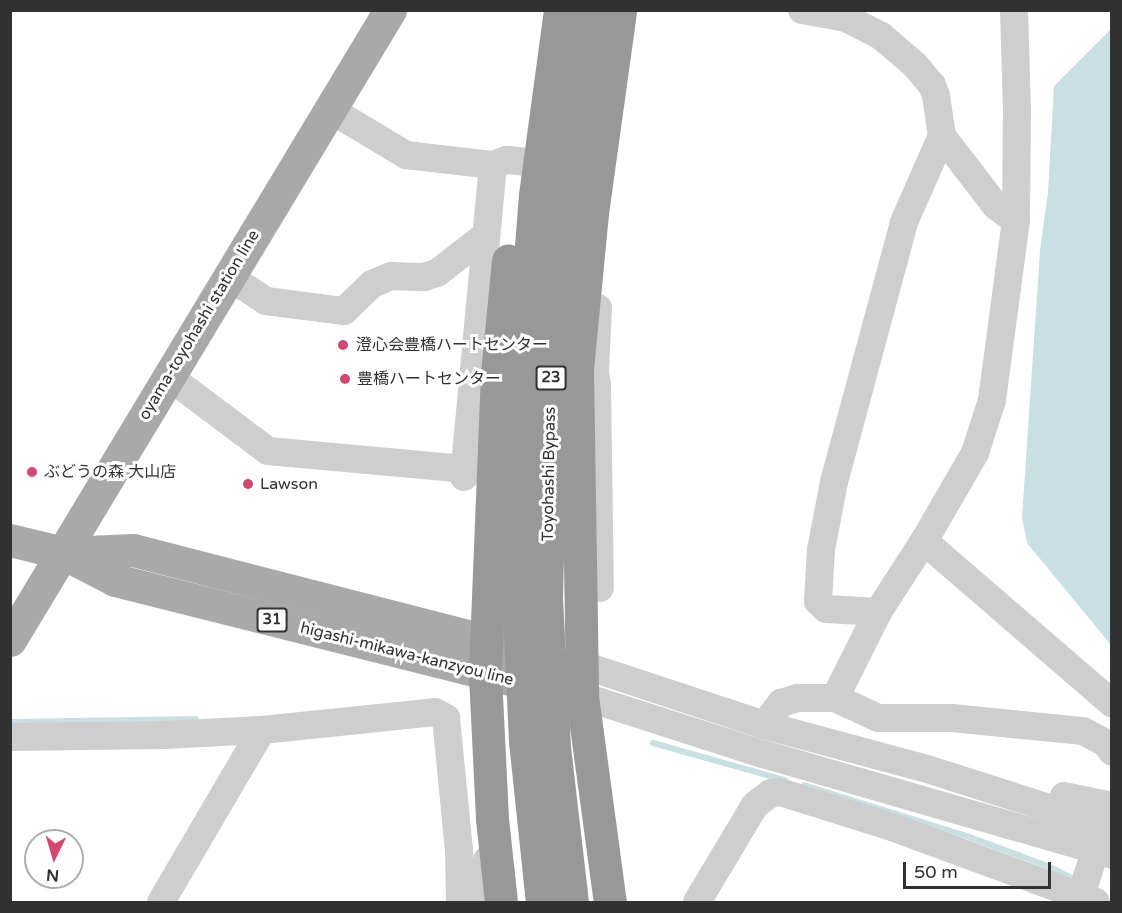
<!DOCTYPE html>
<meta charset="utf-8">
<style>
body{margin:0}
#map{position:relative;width:1122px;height:913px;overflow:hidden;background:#fff;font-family:"Varela Round","Noto Sans JP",sans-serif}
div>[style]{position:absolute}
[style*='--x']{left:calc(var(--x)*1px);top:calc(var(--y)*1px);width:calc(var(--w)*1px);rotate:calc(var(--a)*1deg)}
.water>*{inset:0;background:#c8dfe3}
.stream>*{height:6px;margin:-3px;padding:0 3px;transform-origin:3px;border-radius:3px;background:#c8dfe3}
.minor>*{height:28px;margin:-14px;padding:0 14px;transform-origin:14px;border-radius:14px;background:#cecece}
.major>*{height:33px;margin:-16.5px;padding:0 16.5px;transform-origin:16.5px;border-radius:16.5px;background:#a9a9a9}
.highway>*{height:33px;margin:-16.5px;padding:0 16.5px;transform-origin:16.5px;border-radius:16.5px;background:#989898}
.highway-bridge>*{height:33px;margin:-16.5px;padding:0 16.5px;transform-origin:16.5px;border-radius:16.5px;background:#989898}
.dots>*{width:16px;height:16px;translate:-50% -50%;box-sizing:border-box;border:3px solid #fff;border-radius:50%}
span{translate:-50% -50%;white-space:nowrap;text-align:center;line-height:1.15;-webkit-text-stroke:6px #fff;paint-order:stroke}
.shield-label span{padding:2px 4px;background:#fff;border:2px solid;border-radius:4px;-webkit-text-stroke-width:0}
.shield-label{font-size:15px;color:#313131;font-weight:700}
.street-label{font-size:16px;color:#313131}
.poi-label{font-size:16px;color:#313131}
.left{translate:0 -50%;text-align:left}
.frame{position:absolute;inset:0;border:12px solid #313131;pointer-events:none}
.north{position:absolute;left:24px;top:829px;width:60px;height:60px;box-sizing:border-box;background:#fff;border:2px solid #adadad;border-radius:50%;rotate:185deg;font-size:16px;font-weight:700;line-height:24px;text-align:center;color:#313131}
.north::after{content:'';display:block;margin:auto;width:21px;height:27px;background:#d34871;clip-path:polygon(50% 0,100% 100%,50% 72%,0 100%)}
.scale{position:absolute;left:903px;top:862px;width:148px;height:27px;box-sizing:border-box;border:3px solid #313131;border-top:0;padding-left:8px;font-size:18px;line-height:21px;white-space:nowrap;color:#313131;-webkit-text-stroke:4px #fff;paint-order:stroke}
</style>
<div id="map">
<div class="water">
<i style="clip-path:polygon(1111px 29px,1111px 645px,1027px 543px,1022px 518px,1040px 251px,1048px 192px,1054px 86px)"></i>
</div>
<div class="stream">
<i style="--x:10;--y:722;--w:186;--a:-0.9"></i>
<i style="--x:653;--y:743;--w:137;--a:15.7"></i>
<i style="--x:804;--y:785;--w:168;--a:17.4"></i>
<i style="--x:964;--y:835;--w:90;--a:20.3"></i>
<i style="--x:1048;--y:866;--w:33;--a:27"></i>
</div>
<div class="minor">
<i style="--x:802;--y:10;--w:45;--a:10.3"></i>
<i style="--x:846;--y:18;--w:39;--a:27"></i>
<i style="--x:881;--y:36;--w:45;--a:40.5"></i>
<i style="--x:915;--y:65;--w:26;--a:50"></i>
<i style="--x:932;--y:85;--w:12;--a:70"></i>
<i style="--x:936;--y:96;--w:40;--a:81.5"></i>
<i style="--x:942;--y:136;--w:88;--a:52.4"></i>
<i style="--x:996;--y:206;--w:25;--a:37"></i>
<i style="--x:331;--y:110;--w:87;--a:31"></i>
<i style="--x:406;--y:155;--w:88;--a:6.6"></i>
<i style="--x:228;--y:276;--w:45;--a:33.3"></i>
<i style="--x:266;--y:301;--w:79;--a:7.3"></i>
<i style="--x:344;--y:311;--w:39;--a:-44"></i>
<i style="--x:372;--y:284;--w:21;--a:-23"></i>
<i style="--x:391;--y:276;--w:33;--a:2"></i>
<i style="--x:424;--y:277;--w:14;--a:-17"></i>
<i style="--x:437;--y:273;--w:62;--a:-37.8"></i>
<i style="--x:598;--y:308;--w:64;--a:92.7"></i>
<i style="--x:595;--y:372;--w:12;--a:81"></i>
<i style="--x:597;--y:384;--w:204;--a:89.2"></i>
<i style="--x:168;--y:376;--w:125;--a:36.9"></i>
<i style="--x:268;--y:451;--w:197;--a:5.2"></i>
<i style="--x:464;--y:477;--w:313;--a:-84.7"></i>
<i style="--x:493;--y:165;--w:15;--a:-20"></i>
<i style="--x:507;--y:160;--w:55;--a:5.2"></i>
<i style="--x:924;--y:541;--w:248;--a:40.8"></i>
<i style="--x:878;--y:612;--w:52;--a:-176.7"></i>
<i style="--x:826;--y:609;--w:11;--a:-135"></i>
<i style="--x:818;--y:601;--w:51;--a:-86.6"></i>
<i style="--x:821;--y:550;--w:69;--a:-79.2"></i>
<i style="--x:834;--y:482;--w:269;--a:-74.9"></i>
<i style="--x:904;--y:222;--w:94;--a:-66.2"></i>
<i style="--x:580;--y:664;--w:194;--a:18.3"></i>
<i style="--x:764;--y:725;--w:169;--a:15.1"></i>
<i style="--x:927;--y:769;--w:194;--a:17.7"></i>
<i style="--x:582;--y:696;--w:190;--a:17.8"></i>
<i style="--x:763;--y:754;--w:363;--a:16.1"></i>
<i style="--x:835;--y:698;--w:96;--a:-63.4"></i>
<i style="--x:878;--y:612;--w:85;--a:-57.1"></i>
<i style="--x:924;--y:541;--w:102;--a:-59.9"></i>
<i style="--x:975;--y:453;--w:56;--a:-72.2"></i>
<i style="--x:992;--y:400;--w:181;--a:-82.4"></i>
<i style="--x:1016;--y:221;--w:110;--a:-89.5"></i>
<i style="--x:1017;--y:111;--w:101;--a:-91.7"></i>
<i style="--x:764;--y:725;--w:28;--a:-52"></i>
<i style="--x:781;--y:703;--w:17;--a:-17"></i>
<i style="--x:797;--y:698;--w:38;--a:0"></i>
<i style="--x:835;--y:698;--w:47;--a:24.9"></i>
<i style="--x:878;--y:718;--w:74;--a:0"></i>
<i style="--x:952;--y:718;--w:132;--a:5.7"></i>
<i style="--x:1083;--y:731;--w:27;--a:28"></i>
<i style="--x:1107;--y:744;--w:9;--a:58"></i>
<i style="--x:10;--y:737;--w:155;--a:-0.7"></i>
<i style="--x:165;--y:735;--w:97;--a:-3"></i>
<i style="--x:262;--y:730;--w:174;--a:-5.9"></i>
<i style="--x:435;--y:712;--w:13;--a:29"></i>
<i style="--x:446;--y:718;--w:133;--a:84.4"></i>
<i style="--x:459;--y:850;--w:52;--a:88.9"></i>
<i style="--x:1064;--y:796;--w:49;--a:11.8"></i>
<i style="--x:1081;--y:895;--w:36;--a:-72"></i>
<i style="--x:161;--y:902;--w:199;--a:-59.6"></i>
<i style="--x:484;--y:902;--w:42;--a:-85.9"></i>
<i style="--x:697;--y:902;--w:113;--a:-59.1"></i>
<i style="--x:755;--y:805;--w:20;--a:-37"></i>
<i style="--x:771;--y:793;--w:9;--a:-6"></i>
<i style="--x:780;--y:792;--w:117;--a:17.4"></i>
<i style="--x:892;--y:827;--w:217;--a:20.2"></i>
</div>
<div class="major">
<i style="--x:10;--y:540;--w:55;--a:13.8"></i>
<i style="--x:63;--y:553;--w:59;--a:27.4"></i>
<i style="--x:115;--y:580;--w:447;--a:14.1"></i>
<i style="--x:65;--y:553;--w:68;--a:-2.5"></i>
<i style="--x:133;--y:550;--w:430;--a:14.4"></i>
<i style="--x:10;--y:640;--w:736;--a:-58.9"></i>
</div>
<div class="highway">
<i style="--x:577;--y:369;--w:327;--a:89.1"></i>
<i style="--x:582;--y:696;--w:208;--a:82.3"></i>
<i style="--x:497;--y:373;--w:302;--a:92.3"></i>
<i style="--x:485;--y:675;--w:144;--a:87.2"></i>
<i style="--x:492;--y:819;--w:83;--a:83.8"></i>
<i style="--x:525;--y:741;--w:162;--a:84"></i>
<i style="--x:554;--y:747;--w:156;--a:83.4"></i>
</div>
<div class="highway-bridge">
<i style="--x:577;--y:369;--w:157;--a:-84.5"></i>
<i style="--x:592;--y:213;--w:205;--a:-82.1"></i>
<i style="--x:497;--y:373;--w:113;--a:-84.4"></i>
<i style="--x:525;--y:741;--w:146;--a:-92.7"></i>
<i style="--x:518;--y:595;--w:222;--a:-89.2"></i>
<i style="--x:521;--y:373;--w:179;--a:-85.5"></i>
<i style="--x:535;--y:195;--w:187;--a:-82.3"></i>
<i style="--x:554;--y:747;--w:147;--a:-93.1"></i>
<i style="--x:546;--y:600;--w:226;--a:-88.7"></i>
<i style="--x:551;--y:374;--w:179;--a:-85.5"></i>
<i style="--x:565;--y:196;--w:188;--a:-81.7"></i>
</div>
<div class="dots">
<i style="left:343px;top:345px;background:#d34871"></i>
<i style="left:345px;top:379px;background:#d34871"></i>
<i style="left:32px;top:472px;background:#d34871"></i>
<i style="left:248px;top:484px;background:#d34871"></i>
</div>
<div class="shield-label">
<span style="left:551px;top:378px">23</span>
<span style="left:272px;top:620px">31</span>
</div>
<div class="street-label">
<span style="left:199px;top:325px;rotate:-59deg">oyama-toyohashi station line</span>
<span style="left:549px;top:474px;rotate:-89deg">Toyohashi Bypass</span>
<span style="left:407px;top:654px;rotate:14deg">higashi-mikawa-kanzyou line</span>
</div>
<div class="poi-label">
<span class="left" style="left:356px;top:345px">澄心会豊橋ハートセンター</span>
<span class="left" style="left:357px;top:379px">豊橋ハートセンター</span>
<span class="left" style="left:44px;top:472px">ぶどうの森 大山店</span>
<span class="left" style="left:260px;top:484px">Lawson</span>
</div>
<div class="frame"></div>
<div class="north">N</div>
<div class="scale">50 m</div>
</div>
